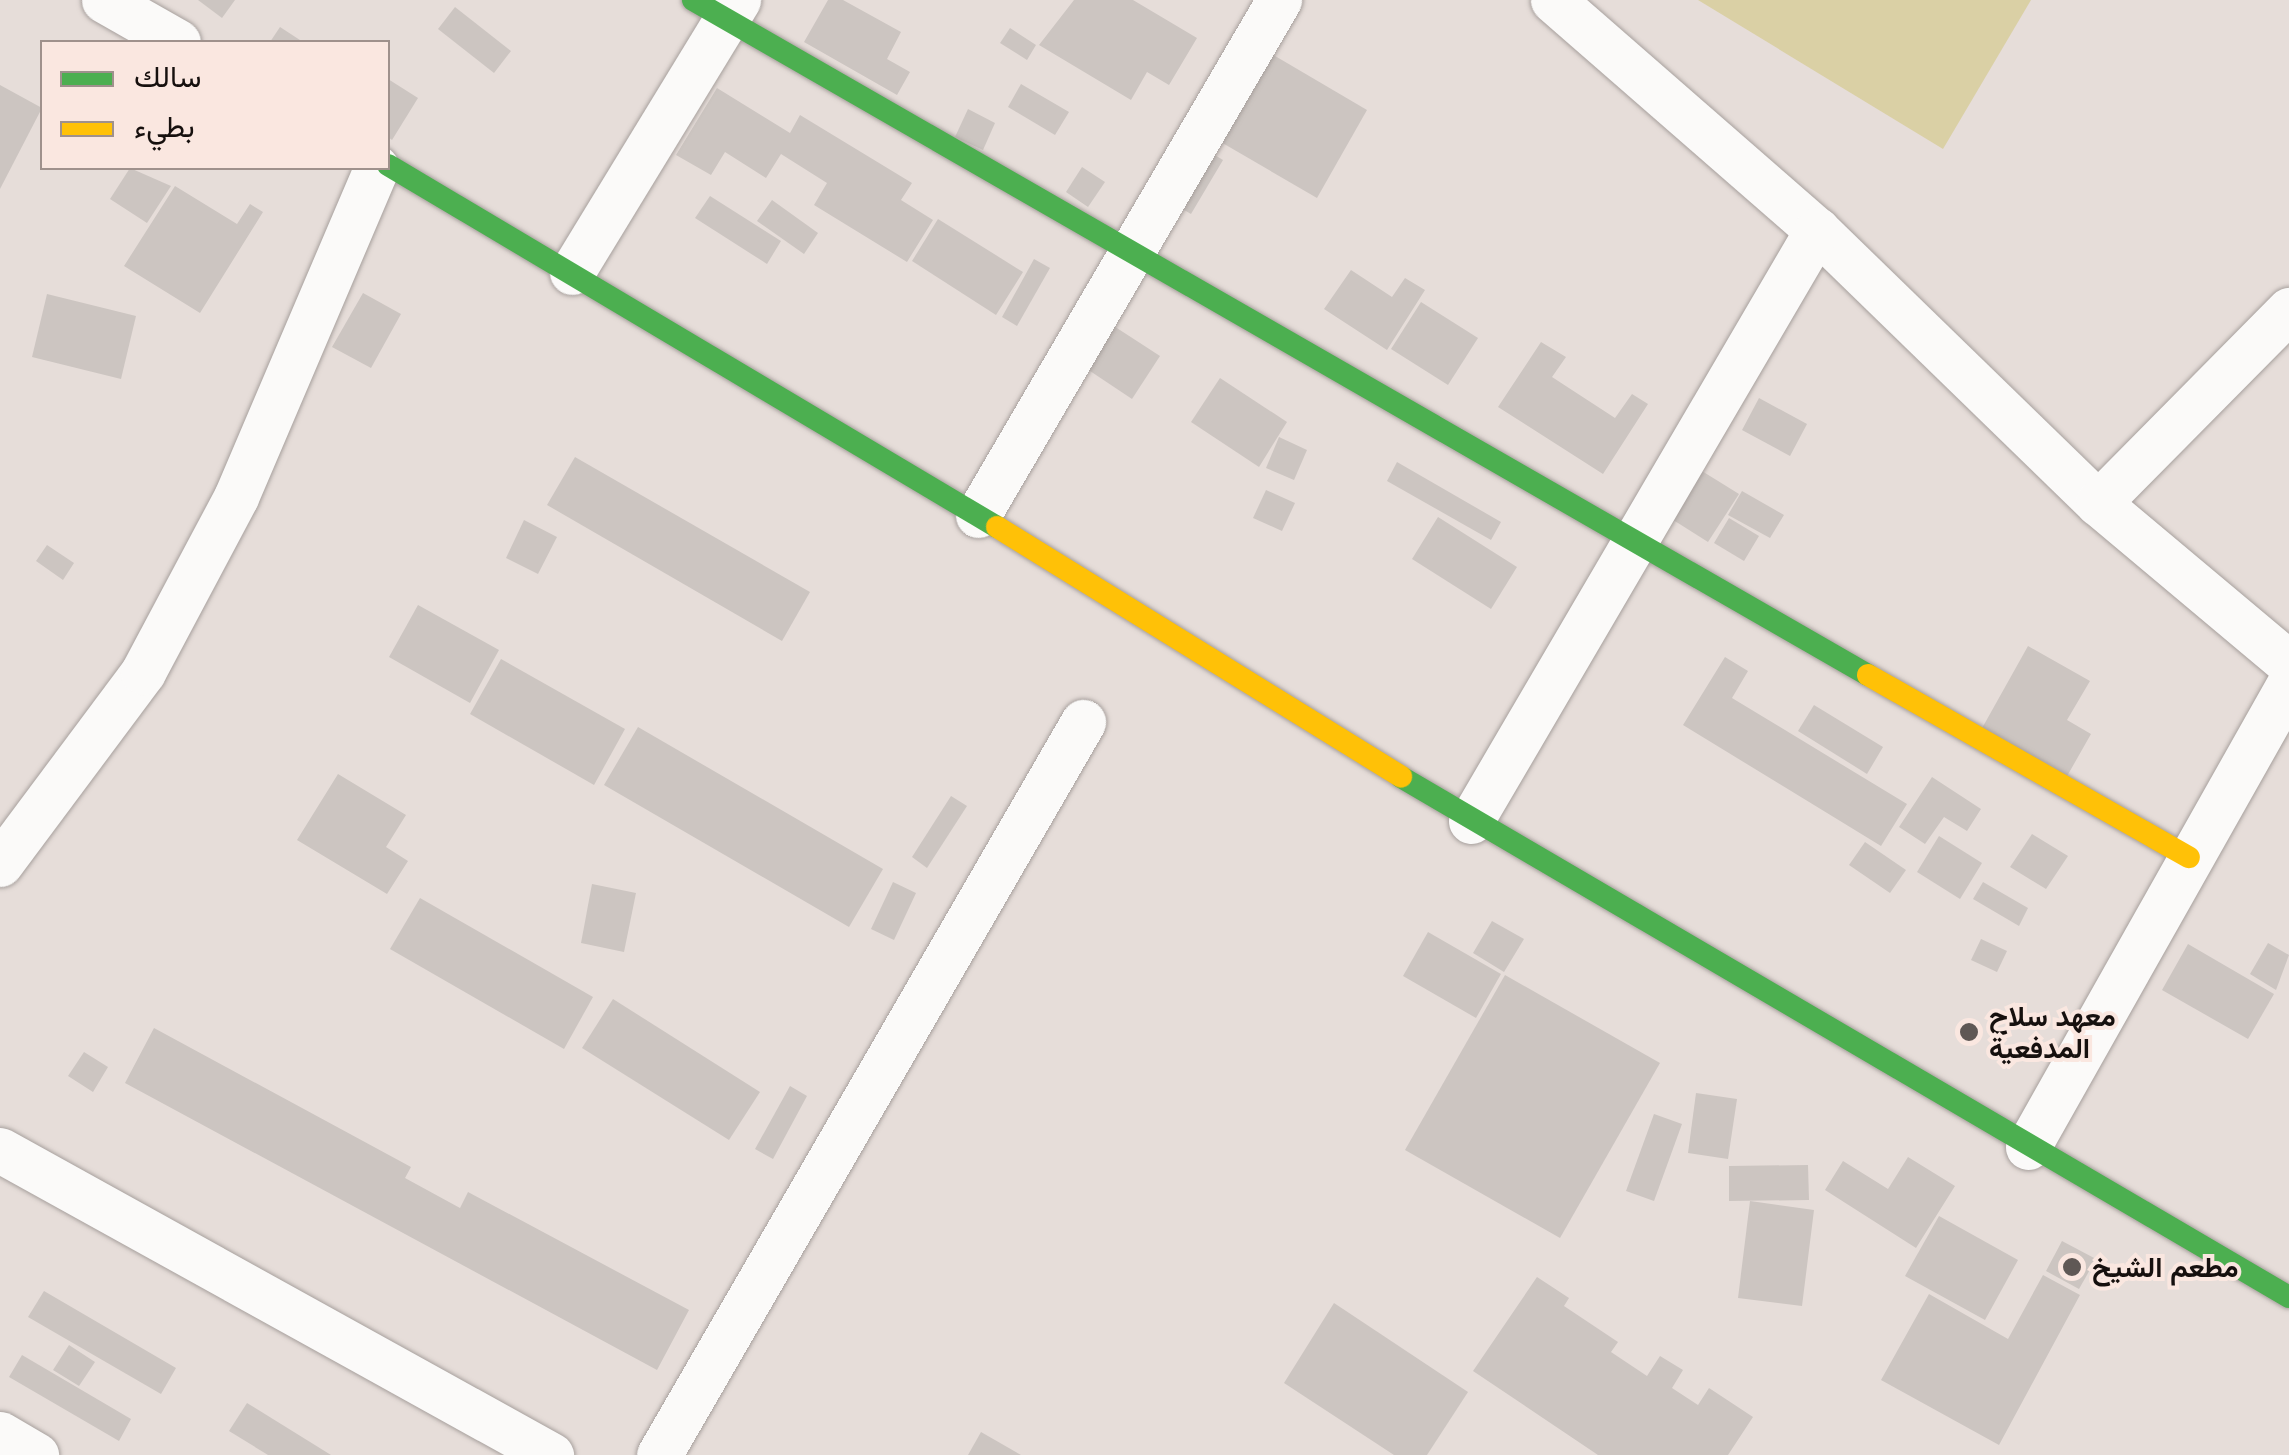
<!DOCTYPE html>
<meta charset="utf-8">
<style>
body{margin:0}
#map{position:relative;width:2289px;height:1455px;overflow:hidden;background:#e6ddd9;font-family:Mulish,Vazirmatn,sans-serif}
div>[style]{position:absolute}
[style*='--x']{left:calc(var(--x)*1px);top:calc(var(--y)*1px);width:calc(var(--w)*1px);rotate:calc(var(--a)*1deg)}
.green>*{inset:0;background:#dad0a5}
.building>*{inset:0;background:#ccc5c1}
.roads{filter:drop-shadow(0 0 2px #a7a09d) drop-shadow(0 0 2px #a7a09d)}
.street>*{height:45px;margin:-22.5px;padding:0 22.5px;transform-origin:22.5px;border-radius:22.5px;background:#fbfaf9}
.fast>*{height:22px;margin:-11px;padding:0 11px;transform-origin:11px;border-radius:11px;background:#4caf50}
.slow>*{height:22px;margin:-11px;padding:0 11px;transform-origin:11px;border-radius:11px;background:#ffc107}
.dots>*{width:28px;height:28px;translate:-50% -50%;box-sizing:border-box;border:5px solid #fae7e0;border-radius:50%}
span{translate:-50% -50%;white-space:nowrap;text-align:center;line-height:1.15;-webkit-text-stroke:8px #fae7e0;paint-order:stroke}
.poi-label{font-size:28px;color:#16100e;font-weight:700}
.left{translate:0 -50%;text-align:left}
.legend{position:absolute;left:40px;top:40px;width:350px;height:130px;box-sizing:border-box;background:#fae7e0;border:2px solid #9f918c;margin:0;padding:12px 18px;list-style:none;font-size:30px;color:#16100e}
.legend li{display:flex;align-items:center;gap:20px;height:50px}
.legend b{width:50px;border:2px solid #9f918c}
</style>
<div id="map">
<div class="green">
<i style="clip-path:polygon(1698px 0,2031px 0,1943px 149px)"></i>
</div>
<div class="building">
<i style="clip-path:polygon(198px 0,235px 0,222px 18px)"></i>
<i style="clip-path:polygon(828px 0,843px 0,901px 32px,887px 59px,910px 72px,897px 95px,804px 42px)"></i>
<i style="clip-path:polygon(1074px 0,1133px 0,1197px 38px,1169px 85px,1147px 72px,1131px 100px,1039px 45px)"></i>
<i style="clip-path:polygon(455px 7px,511px 51px,494px 73px,438px 29px)"></i>
<i style="clip-path:polygon(280px 27px,303px 42px,270px 42px)"></i>
<i style="clip-path:polygon(1010px 28px,1036px 45px,1027px 60px,1000px 43px)"></i>
<i style="clip-path:polygon(1258px 46px,1367px 110px,1317px 198px,1207px 134px)"></i>
<i style="clip-path:polygon(388px 79px,418px 98px,392px 140px,388px 137px)"></i>
<i style="clip-path:polygon(1021px 84px,1069px 112px,1055px 135px,1008px 107px)"></i>
<i style="clip-path:polygon(0 85px,42px 108px,0 189px)"></i>
<i style="clip-path:polygon(717px 88px,790px 133px,800px 115px,912px 183px,901px 200px,933px 220px,907px 262px,814px 205px,827px 183px,781px 154px,766px 178px,725px 152px,711px 175px,676px 155px)"></i>
<i style="clip-path:polygon(968px 109px,995px 123px,983px 150px,955px 137px)"></i>
<i style="clip-path:polygon(1193px 142px,1223px 160px,1191px 214px,1162px 197px)"></i>
<i style="clip-path:polygon(1082px 167px,1105px 182px,1088px 207px,1066px 192px)"></i>
<i style="clip-path:polygon(130px 168px,171px 186px,147px 223px,110px 199px)"></i>
<i style="clip-path:polygon(175px 186px,237px 224px,250px 204px,263px 212px,200px 313px,124px 266px)"></i>
<i style="clip-path:polygon(710px 196px,781px 241px,767px 264px,695px 218px)"></i>
<i style="clip-path:polygon(772px 200px,818px 233px,804px 254px,757px 221px)"></i>
<i style="clip-path:polygon(938px 219px,1023px 272px,996px 315px,912px 261px)"></i>
<i style="clip-path:polygon(1034px 259px,1050px 268px,1017px 326px,1002px 317px)"></i>
<i style="clip-path:polygon(1351px 270px,1392px 297px,1405px 278px,1425px 290px,1387px 350px,1324px 309px)"></i>
<i style="clip-path:polygon(363px 293px,401px 314px,371px 368px,332px 347px)"></i>
<i style="clip-path:polygon(47px 294px,136px 316px,121px 379px,32px 357px)"></i>
<i style="clip-path:polygon(1421px 302px,1478px 338px,1448px 385px,1391px 349px)"></i>
<i style="clip-path:polygon(1103px 319px,1160px 356px,1132px 399px,1075px 361px)"></i>
<i style="clip-path:polygon(1541px 342px,1566px 357px,1552px 377px,1615px 418px,1632px 394px,1648px 404px,1603px 474px,1498px 407px)"></i>
<i style="clip-path:polygon(1220px 378px,1287px 422px,1259px 467px,1191px 422px)"></i>
<i style="clip-path:polygon(1759px 398px,1807px 424px,1790px 456px,1742px 430px)"></i>
<i style="clip-path:polygon(1279px 437px,1307px 450px,1294px 480px,1266px 468px)"></i>
<i style="clip-path:polygon(575px 457px,810px 592px,782px 641px,547px 505px)"></i>
<i style="clip-path:polygon(1397px 462px,1501px 522px,1491px 540px,1387px 481px)"></i>
<i style="clip-path:polygon(1689px 463px,1739px 494px,1708px 542px,1659px 511px)"></i>
<i style="clip-path:polygon(1266px 490px,1295px 503px,1282px 531px,1253px 518px)"></i>
<i style="clip-path:polygon(1742px 491px,1784px 515px,1770px 538px,1728px 515px)"></i>
<i style="clip-path:polygon(1438px 517px,1517px 567px,1491px 609px,1412px 559px)"></i>
<i style="clip-path:polygon(1729px 518px,1759px 536px,1744px 561px,1714px 543px)"></i>
<i style="clip-path:polygon(524px 520px,557px 537px,538px 574px,506px 558px)"></i>
<i style="clip-path:polygon(47px 545px,74px 563px,63px 580px,36px 561px)"></i>
<i style="clip-path:polygon(418px 605px,499px 650px,470px 703px,389px 657px)"></i>
<i style="clip-path:polygon(2028px 646px,2090px 681px,2067px 720px,2091px 734px,2066px 778px,1981px 730px)"></i>
<i style="clip-path:polygon(1725px 657px,1748px 671px,1732px 698px,1907px 804px,1881px 846px,1683px 725px)"></i>
<i style="clip-path:polygon(501px 659px,625px 729px,594px 785px,470px 714px)"></i>
<i style="clip-path:polygon(1814px 705px,1883px 747px,1867px 774px,1798px 731px)"></i>
<i style="clip-path:polygon(638px 727px,883px 869px,849px 927px,604px 785px)"></i>
<i style="clip-path:polygon(338px 774px,406px 815px,386px 847px,408px 861px,387px 894px,297px 840px)"></i>
<i style="clip-path:polygon(1932px 777px,1981px 809px,1967px 831px,1944px 817px,1925px 844px,1899px 827px)"></i>
<i style="clip-path:polygon(951px 796px,967px 806px,927px 868px,912px 857px)"></i>
<i style="clip-path:polygon(2032px 834px,2068px 856px,2046px 889px,2010px 867px)"></i>
<i style="clip-path:polygon(1939px 836px,1982px 863px,1960px 899px,1917px 872px)"></i>
<i style="clip-path:polygon(1865px 842px,1906px 870px,1890px 893px,1849px 865px)"></i>
<i style="clip-path:polygon(893px 882px,916px 893px,894px 940px,871px 929px)"></i>
<i style="clip-path:polygon(1983px 882px,2028px 908px,2019px 926px,1973px 899px)"></i>
<i style="clip-path:polygon(592px 884px,636px 893px,624px 952px,581px 943px)"></i>
<i style="clip-path:polygon(420px 898px,593px 997px,564px 1049px,390px 949px)"></i>
<i style="clip-path:polygon(1492px 921px,1524px 939px,1504px 972px,1473px 953px)"></i>
<i style="clip-path:polygon(1428px 932px,1501px 974px,1476px 1018px,1403px 976px)"></i>
<i style="clip-path:polygon(1981px 939px,2007px 951px,1997px 972px,1971px 960px)"></i>
<i style="clip-path:polygon(2268px 943px,2289px 955px,2276px 990px,2250px 974px)"></i>
<i style="clip-path:polygon(2188px 944px,2274px 994px,2248px 1039px,2162px 990px)"></i>
<i style="clip-path:polygon(1505px 975px,1660px 1063px,1560px 1238px,1405px 1150px)"></i>
<i style="clip-path:polygon(613px 999px,760px 1092px,729px 1140px,582px 1048px)"></i>
<i style="clip-path:polygon(154px 1028px,411px 1167px,405px 1178px,460px 1208px,468px 1192px,689px 1310px,657px 1370px,125px 1083px)"></i>
<i style="clip-path:polygon(84px 1052px,108px 1067px,93px 1092px,68px 1076px)"></i>
<i style="clip-path:polygon(790px 1086px,807px 1096px,773px 1159px,755px 1149px)"></i>
<i style="clip-path:polygon(1696px 1093px,1737px 1099px,1728px 1159px,1688px 1153px)"></i>
<i style="clip-path:polygon(1654px 1114px,1682px 1124px,1654px 1201px,1626px 1191px)"></i>
<i style="clip-path:polygon(1908px 1157px,1955px 1186px,1916px 1248px,1825px 1190px,1843px 1161px,1888px 1189px)"></i>
<i style="clip-path:polygon(1808px 1165px,1809px 1200px,1729px 1201px,1729px 1166px)"></i>
<i style="clip-path:polygon(1750px 1201px,1814px 1210px,1802px 1306px,1738px 1298px)"></i>
<i style="clip-path:polygon(1939px 1216px,2018px 1260px,1985px 1320px,1905px 1276px)"></i>
<i style="clip-path:polygon(2062px 1241px,2096px 1259px,2079px 1289px,2046px 1271px)"></i>
<i style="clip-path:polygon(2043px 1275px,2080px 1295px,1999px 1445px,1881px 1380px,1929px 1294px,2008px 1339px)"></i>
<i style="clip-path:polygon(1537px 1277px,1569px 1298px,1564px 1306px,1618px 1342px,1611px 1352px,1647px 1376px,1660px 1356px,1683px 1370px,1672px 1388px,1698px 1405px,1709px 1388px,1753px 1417px,1728px 1455px,1598px 1455px,1473px 1371px)"></i>
<i style="clip-path:polygon(44px 1291px,176px 1368px,161px 1394px,28px 1317px)"></i>
<i style="clip-path:polygon(1334px 1303px,1468px 1392px,1427px 1455px,1394px 1455px,1284px 1383px)"></i>
<i style="clip-path:polygon(69px 1345px,95px 1362px,79px 1386px,53px 1370px)"></i>
<i style="clip-path:polygon(22px 1355px,131px 1419px,119px 1441px,9px 1377px)"></i>
<i style="clip-path:polygon(247px 1403px,331px 1455px,268px 1455px,229px 1431px)"></i>
<i style="clip-path:polygon(981px 1432px,1021px 1455px,968px 1455px)"></i>
</div>
<div class="roads">
<div class="street">
<i style="--x:104;--y:0;--w:85;--a:29.6"></i>
<i style="--x:1553;--y:0;--w:350;--a:41.1"></i>
<i style="--x:1817;--y:230;--w:392;--a:44.2"></i>
<i style="--x:2098;--y:503;--w:249;--a:40"></i>
<i style="--x:572;--y:272;--w:319;--a:-58.6"></i>
<i style="--x:2098;--y:503;--w:272;--a:-45.3"></i>
<i style="--x:978;--y:515;--w:597;--a:-59.7"></i>
<i style="--x:1471;--y:821;--w:685;--a:-59.65"></i>
<i style="--x:0;--y:864;--w:239;--a:-53.3"></i>
<i style="--x:143;--y:672;--w:198;--a:-62"></i>
<i style="--x:236;--y:497;--w:358;--a:-66.9"></i>
<i style="--x:2028;--y:1147;--w:531;--a:-60.59"></i>
<i style="--x:0;--y:1150;--w:630;--a:28.97"></i>
<i style="--x:0;--y:1434;--w:42;--a:30.3"></i>
<i style="--x:659;--y:1455;--w:847;--a:-59.95"></i>
</div>
<div class="fast">
<i style="--x:693;--y:0;--w:1355;--a:29.88"></i>
<i style="--x:388;--y:165;--w:708;--a:30.73"></i>
<i style="--x:1401;--y:777;--w:1029;--a:30.35"></i>
</div>
<div class="slow">
<i style="--x:997;--y:527;--w:475;--a:31.7"></i>
<i style="--x:1868;--y:675;--w:369;--a:29.6"></i>
</div>
</div>
<div class="dots">
<i style="left:1969px;top:1032px;background:#5f5855"></i>
<i style="left:2072px;top:1267px;background:#5f5855"></i>
</div>
<div class="poi-label">
<span class="left" style="left:1989px;top:1032px">معهد سلاح<br>المدفعية</span>
<span class="left" style="left:2092px;top:1267px">مطعم الشيخ</span>
</div>
<ul class="legend">
<li><b style="height:12px;background:#4caf50"></b>سالك</li>
<li><b style="height:12px;background:#ffc107"></b>بطيء</li>
</ul>
</div>
